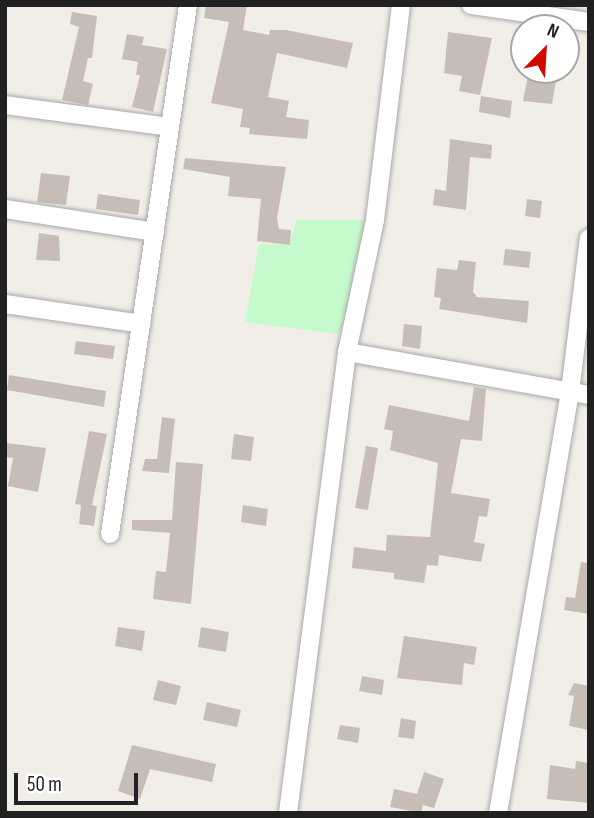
<!DOCTYPE html>
<style>
body{margin:0}
#map{position:relative;width:594px;height:818px;overflow:hidden;background:#f1eee7;font-family:"Sofia Sans Condensed",sans-serif}
div>[style]{position:absolute}
[style*='--x']{left:calc(var(--x)*1px);top:calc(var(--y)*1px);width:calc(var(--w)*1px);rotate:calc(var(--a)*1deg)}
.park>*{inset:0;background:#c5facc}
.building>*{inset:0;background:#c6beb6}
.roads{filter:drop-shadow(0 0 2px #a8a8a8) drop-shadow(0 0 2px #a8a8a8)}
.minor>*{height:18px;margin:-9px;padding:0 9px;transform-origin:9px;border-radius:9px;background:#fff}
span{translate:-50% -50%;white-space:nowrap;text-align:center;line-height:1.15;-webkit-text-stroke:5px #fff;paint-order:stroke}
.frame{position:absolute;inset:0;border:7px solid #212121;pointer-events:none}
.north{position:absolute;left:510px;top:14px;width:70px;height:70px;box-sizing:border-box;background:#fff;border:2px solid #a6a6a6;border-radius:50%;rotate:24deg;font-size:19px;font-weight:700;line-height:28px;text-align:center;color:#212121}
.north::after{content:'';display:block;margin:auto;width:24px;height:32px;background:#d10900;clip-path:polygon(50% 0,100% 100%,50% 72%,0 100%)}
.scale{position:absolute;left:14px;top:773px;width:124px;height:32px;box-sizing:border-box;border:4px solid #212121;border-top:0;padding-left:9px;font-size:21px;line-height:24px;white-space:nowrap;color:#212121;-webkit-text-stroke:5px #fff;paint-order:stroke}
</style>
<div id="map">
<div class="park">
<i style="clip-path:polygon(296px 220px,375px 220px,339px 334px,245px 322px,259px 244px,290px 245px)"></i>
</div>
<div class="building">
<i style="clip-path:polygon(206px 5px,247px 5px,243px 30px,269px 35px,270px 30px,286px 30px,353px 43px,347px 68px,277px 53px,268px 97px,289px 101px,286px 117px,309px 120px,307px 139px,249px 134px,250px 128px,240px 127px,243px 109px,211px 103px,229px 22px,204px 18px)"></i>
<i style="clip-path:polygon(72px 12px,97px 16px,92px 58px,88px 58px,83px 81px,93px 84px,88px 105px,62px 100px,79px 27px,70px 24px)"></i>
<i style="clip-path:polygon(448px 32px,492px 38px,480px 95px,459px 91px,462px 76px,444px 73px)"></i>
<i style="clip-path:polygon(127px 34px,144px 37px,142px 45px,167px 49px,153px 112px,132px 107px,140px 75px,136px 75px,138px 62px,122px 59px)"></i>
<i style="clip-path:polygon(529px 70px,558px 70px,552px 104px,523px 101px)"></i>
<i style="clip-path:polygon(481px 96px,512px 101px,510px 118px,479px 112px)"></i>
<i style="clip-path:polygon(450px 139px,492px 145px,491px 159px,470px 157px,466px 210px,433px 205px,435px 189px,446px 191px)"></i>
<i style="clip-path:polygon(185px 158px,286px 167px,277px 218px,279px 229px,291px 230px,290px 245px,257px 241px,261px 199px,228px 196px,230px 177px,183px 169px)"></i>
<i style="clip-path:polygon(41px 173px,70px 176px,66px 205px,37px 202px)"></i>
<i style="clip-path:polygon(98px 194px,140px 200px,138px 215px,96px 209px)"></i>
<i style="clip-path:polygon(527px 199px,542px 201px,540px 218px,525px 216px)"></i>
<i style="clip-path:polygon(39px 233px,59px 236px,60px 261px,36px 260px)"></i>
<i style="clip-path:polygon(505px 249px,531px 252px,529px 268px,503px 265px)"></i>
<i style="clip-path:polygon(459px 260px,476px 262px,473px 292px,477px 297px,529px 301px,527px 323px,439px 309px,441px 298px,434px 297px,437px 268px,457px 270px)"></i>
<i style="clip-path:polygon(404px 324px,422px 326px,420px 349px,402px 346px)"></i>
<i style="clip-path:polygon(76px 341px,115px 346px,113px 359px,74px 354px)"></i>
<i style="clip-path:polygon(9px 375px,106px 391px,104px 407px,7px 390px)"></i>
<i style="clip-path:polygon(474px 387px,486px 389px,482px 441px,461px 439px,451px 493px,490px 499px,487px 517px,479px 516px,474px 542px,485px 544px,481px 562px,439px 555px,438px 566px,427px 565px,424px 583px,394px 579px,394px 573px,352px 568px,354px 547px,386px 551px,387px 535px,430px 537px,438px 463px,390px 450px,393px 431px,384px 429px,389px 405px,469px 421px)"></i>
<i style="clip-path:polygon(162px 417px,175px 419px,169px 473px,142px 471px,145px 459px,157px 459px)"></i>
<i style="clip-path:polygon(89px 431px,107px 434px,92px 505px,97px 506px,94px 526px,79px 524px,81px 505px,75px 504px)"></i>
<i style="clip-path:polygon(234px 434px,254px 437px,251px 461px,231px 459px)"></i>
<i style="clip-path:polygon(7px 443px,46px 448px,38px 492px,8px 486px,13px 458px,6px 457px)"></i>
<i style="clip-path:polygon(366px 446px,378px 448px,368px 510px,355px 508px)"></i>
<i style="clip-path:polygon(176px 462px,203px 464px,191px 604px,153px 599px,156px 571px,166px 572px,170px 533px,132px 530px,132px 520px,172px 520px)"></i>
<i style="clip-path:polygon(243px 505px,268px 509px,266px 526px,241px 522px)"></i>
<i style="clip-path:polygon(581px 562px,589px 563px,589px 614px,564px 610px,566px 597px,575px 598px)"></i>
<i style="clip-path:polygon(118px 627px,145px 631px,142px 651px,115px 646px)"></i>
<i style="clip-path:polygon(201px 627px,229px 632px,226px 652px,198px 647px)"></i>
<i style="clip-path:polygon(404px 636px,477px 647px,474px 665px,464px 663px,462px 685px,397px 678px)"></i>
<i style="clip-path:polygon(362px 676px,384px 680px,382px 695px,359px 691px)"></i>
<i style="clip-path:polygon(158px 680px,181px 686px,176px 705px,153px 700px)"></i>
<i style="clip-path:polygon(574px 683px,589px 686px,589px 730px,569px 726px,574px 696px,568px 695px)"></i>
<i style="clip-path:polygon(207px 702px,241px 710px,237px 727px,203px 720px)"></i>
<i style="clip-path:polygon(401px 718px,416px 721px,414px 739px,398px 737px)"></i>
<i style="clip-path:polygon(340px 725px,360px 728px,358px 743px,337px 739px)"></i>
<i style="clip-path:polygon(132px 745px,216px 764px,212px 782px,150px 769px,140px 799px,118px 791px)"></i>
<i style="clip-path:polygon(576px 761px,589px 763px,589px 803px,547px 799px,550px 765px,575px 769px)"></i>
<i style="clip-path:polygon(424px 772px,444px 779px,434px 808px,423px 805px,421px 813px,390px 807px,394px 789px,417px 794px)"></i>
</div>
<div class="roads">
<div class="minor">
<i style="--x:471;--y:5;--w:119;--a:8.2"></i>
<i style="--x:5;--y:105;--w:166;--a:7.6"></i>
<i style="--x:5;--y:209;--w:152;--a:8.7"></i>
<i style="--x:5;--y:304;--w:138;--a:8.3"></i>
<i style="--x:347;--y:352;--w:246;--a:10.1"></i>
<i style="--x:110;--y:534;--w:535;--a:-81.61"></i>
<i style="--x:288;--y:813;--w:465;--a:-82.7"></i>
<i style="--x:347;--y:352;--w:135;--a:-78"></i>
<i style="--x:375;--y:220;--w:217;--a:-83.1"></i>
<i style="--x:498;--y:813;--w:427;--a:-80.3"></i>
<i style="--x:570;--y:392;--w:155;--a:-83"></i>
</div>
</div>
<div class="frame"></div>
<div class="north">N</div>
<div class="scale">50 m</div>
</div>
